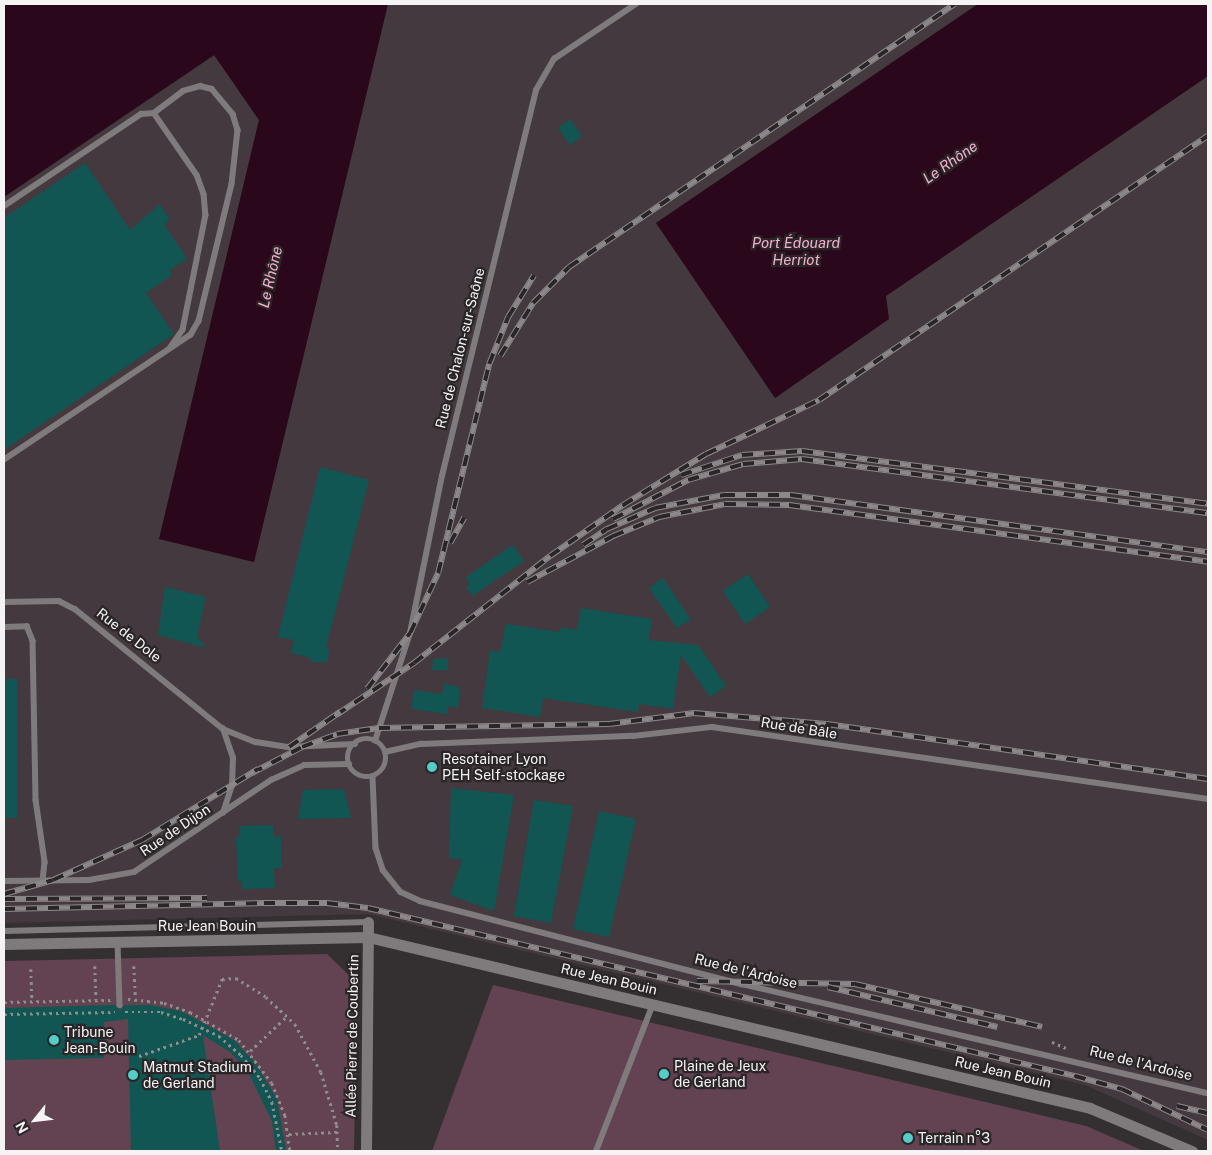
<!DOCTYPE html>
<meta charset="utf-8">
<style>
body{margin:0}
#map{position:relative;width:1212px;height:1155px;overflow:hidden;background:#343032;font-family:"Public Sans",sans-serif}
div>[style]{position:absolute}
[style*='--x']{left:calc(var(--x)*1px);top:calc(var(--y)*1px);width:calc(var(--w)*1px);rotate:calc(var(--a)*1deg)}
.built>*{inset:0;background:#43393e}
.green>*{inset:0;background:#634252}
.water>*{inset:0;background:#2a071b}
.building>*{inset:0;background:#115653}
.path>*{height:2.5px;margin-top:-1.25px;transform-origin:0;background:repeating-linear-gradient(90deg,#908d8e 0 2.5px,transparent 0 6.5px)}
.lane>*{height:5.5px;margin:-2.75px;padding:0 2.75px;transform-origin:2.75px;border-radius:2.75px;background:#7f7b7d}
.lane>.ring{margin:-2.75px;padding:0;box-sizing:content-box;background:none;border:5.5px solid #7f7b7d;border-radius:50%}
.street>*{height:11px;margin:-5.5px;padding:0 5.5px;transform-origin:5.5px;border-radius:5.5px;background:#7f7b7d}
.rail>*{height:5.5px;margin-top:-2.75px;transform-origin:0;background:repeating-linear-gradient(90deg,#2a2628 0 11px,#8c888a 0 22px);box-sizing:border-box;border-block:1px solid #8c888a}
.dots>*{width:14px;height:14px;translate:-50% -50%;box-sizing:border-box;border:2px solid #2a2628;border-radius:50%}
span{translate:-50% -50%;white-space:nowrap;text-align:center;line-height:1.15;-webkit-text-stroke:4.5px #2a2628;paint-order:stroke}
.street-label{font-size:14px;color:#f6f3f4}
.poi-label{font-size:14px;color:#f6f3f4}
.left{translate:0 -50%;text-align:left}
.water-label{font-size:15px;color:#f5add0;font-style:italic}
.frame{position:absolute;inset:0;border:5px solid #f6f3f4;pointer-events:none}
.north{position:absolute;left:10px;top:1095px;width:50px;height:50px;-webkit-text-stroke:4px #2a2628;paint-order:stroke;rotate:241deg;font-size:14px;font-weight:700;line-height:20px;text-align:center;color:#f6f3f4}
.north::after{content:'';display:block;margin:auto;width:18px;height:22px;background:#f6f3f4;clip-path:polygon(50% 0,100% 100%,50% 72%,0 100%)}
</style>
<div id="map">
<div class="built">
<i style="clip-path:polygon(388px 4px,978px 4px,656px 223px,775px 398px,888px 319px,886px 296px,1208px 76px,1208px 1140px,1085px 1085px,369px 914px,4px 923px,4px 197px,215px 55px,259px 120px,159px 539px,254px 562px)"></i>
</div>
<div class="green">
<i style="clip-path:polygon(327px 954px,357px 983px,354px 1151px,4px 1151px,4px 961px)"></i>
<i style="clip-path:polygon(493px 985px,1086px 1126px,1144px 1151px,432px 1151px)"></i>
</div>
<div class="water">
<i style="clip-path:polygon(4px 4px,388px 4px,254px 562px,159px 539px,259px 120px,214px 55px,4px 197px)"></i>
<i style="clip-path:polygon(978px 4px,1208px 4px,1208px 76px,886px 296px,889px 319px,775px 398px,656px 223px)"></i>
</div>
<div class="building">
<i style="clip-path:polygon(570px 119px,582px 136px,570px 145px,558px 128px)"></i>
<i style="clip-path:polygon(85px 163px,130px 230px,160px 204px,170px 220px,164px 224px,187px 259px,170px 270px,172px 275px,146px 293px,174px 334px,4px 450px,4px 218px)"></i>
<i style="clip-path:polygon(320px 467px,369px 480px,326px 648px,330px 649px,327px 662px,312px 662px,308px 657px,291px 653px,294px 640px,278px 637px)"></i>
<i style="clip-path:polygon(513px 545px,524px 561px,472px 596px,466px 587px,470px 584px,466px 577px)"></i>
<i style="clip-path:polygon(748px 574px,770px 607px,745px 624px,723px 591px)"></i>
<i style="clip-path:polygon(663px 578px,691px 620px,677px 628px,649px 588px)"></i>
<i style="clip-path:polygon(165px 587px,206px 597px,197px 636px,206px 648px,158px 635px)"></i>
<i style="clip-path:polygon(581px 608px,652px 619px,649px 640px,698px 645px,726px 686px,710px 697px,681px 655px,673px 709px,639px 704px,638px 712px,543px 698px,540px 717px,482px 708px,490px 651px,500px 652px,506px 624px,560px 632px,561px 627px,577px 630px)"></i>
<i style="clip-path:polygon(448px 658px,448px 670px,432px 670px,433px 659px)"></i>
<i style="clip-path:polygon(4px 679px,17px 679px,17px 818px,4px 818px)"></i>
<i style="clip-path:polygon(444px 684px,460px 687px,458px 708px,448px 706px,447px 714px,411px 709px,414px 690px,442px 694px)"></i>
<i style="clip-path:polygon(451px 788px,514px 795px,494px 911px,450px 895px,462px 860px,449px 858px)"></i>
<i style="clip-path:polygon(344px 789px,351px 818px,298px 819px,303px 790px)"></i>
<i style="clip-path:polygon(534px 800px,573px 806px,551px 923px,514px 916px)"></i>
<i style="clip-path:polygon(599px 811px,636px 819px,609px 937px,573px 929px)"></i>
<i style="clip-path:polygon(273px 825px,274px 837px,281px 836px,282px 868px,274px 868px,275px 888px,242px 889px,242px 881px,238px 881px,236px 837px,240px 837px,240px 826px)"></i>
<i style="clip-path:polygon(115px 1005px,120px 1010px,125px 1005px,149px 1005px,181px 1011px,234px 1040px,256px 1064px,277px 1099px,286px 1151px,276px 1151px,272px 1121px,247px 1070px,230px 1052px,203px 1035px,220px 1151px,131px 1151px,128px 1019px,104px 1022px,104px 1058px,4px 1060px,4px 1008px)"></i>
</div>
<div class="path">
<i style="--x:95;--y:966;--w:34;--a:88"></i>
<i style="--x:134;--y:966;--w:33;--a:87"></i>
<i style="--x:31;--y:969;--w:33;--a:88"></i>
<i style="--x:128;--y:999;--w:36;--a:6"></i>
<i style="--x:164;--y:1003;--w:28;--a:19"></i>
<i style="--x:190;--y:1012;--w:56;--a:29.7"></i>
<i style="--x:239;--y:1040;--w:54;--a:52.5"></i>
<i style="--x:272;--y:1083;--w:35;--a:68"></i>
<i style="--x:285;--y:1115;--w:36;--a:82"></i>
<i style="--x:4;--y:1002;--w:108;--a:-1.1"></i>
<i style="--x:125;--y:1012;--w:36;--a:0"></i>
<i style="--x:161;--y:1012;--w:23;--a:18"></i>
<i style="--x:183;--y:1019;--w:40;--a:25"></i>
<i style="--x:219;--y:1036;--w:29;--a:41"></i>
<i style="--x:241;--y:1055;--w:30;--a:50"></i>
<i style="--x:260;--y:1078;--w:27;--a:63"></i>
<i style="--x:272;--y:1102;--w:50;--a:78.5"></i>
<i style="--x:4;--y:1014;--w:111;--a:-1"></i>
<i style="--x:1052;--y:1042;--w:15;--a:23"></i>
<i style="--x:250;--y:1051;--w:51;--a:-43.4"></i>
<i style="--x:139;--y:1056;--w:64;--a:-19.3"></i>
<i style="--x:199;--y:1035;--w:61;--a:-67.7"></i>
<i style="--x:222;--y:979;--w:14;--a:-4"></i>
<i style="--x:236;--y:978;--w:36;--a:32"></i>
<i style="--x:266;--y:997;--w:40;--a:43"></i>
<i style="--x:295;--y:1024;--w:55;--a:61.6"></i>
<i style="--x:321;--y:1072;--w:55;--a:73.2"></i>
<i style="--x:337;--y:1125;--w:26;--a:88"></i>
<i style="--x:289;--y:1134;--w:48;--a:-2.4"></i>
</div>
<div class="lane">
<i style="--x:154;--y:113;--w:75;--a:55.3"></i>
<i style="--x:197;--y:175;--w:20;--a:70"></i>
<i style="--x:204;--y:194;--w:21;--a:85"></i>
<i style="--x:206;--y:215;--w:117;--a:101.3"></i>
<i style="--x:183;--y:330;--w:21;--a:125"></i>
<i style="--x:4;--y:206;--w:165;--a:-33.9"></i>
<i style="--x:141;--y:114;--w:13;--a:-4"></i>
<i style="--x:154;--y:113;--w:36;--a:-37"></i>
<i style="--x:183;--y:91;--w:18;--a:-16"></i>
<i style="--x:200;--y:86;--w:12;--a:14"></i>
<i style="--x:212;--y:89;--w:33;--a:50"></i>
<i style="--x:233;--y:114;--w:17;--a:73"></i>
<i style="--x:238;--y:130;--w:54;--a:96.3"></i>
<i style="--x:232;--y:184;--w:141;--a:103.5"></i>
<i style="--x:199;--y:321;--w:16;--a:120"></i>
<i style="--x:191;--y:335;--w:225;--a:146.2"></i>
<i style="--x:4;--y:602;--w:55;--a:-1"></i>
<i style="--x:59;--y:601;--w:18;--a:27"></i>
<i style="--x:75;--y:609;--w:191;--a:39"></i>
<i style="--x:223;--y:729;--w:35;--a:22"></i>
<i style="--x:256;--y:742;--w:32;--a:9"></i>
<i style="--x:288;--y:747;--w:67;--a:-2.6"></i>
<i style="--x:4;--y:627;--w:23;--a:-2"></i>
<i style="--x:27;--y:626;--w:16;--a:68"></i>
<i style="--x:33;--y:641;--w:159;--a:88.9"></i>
<i style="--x:36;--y:800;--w:63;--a:81.7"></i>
<i style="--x:45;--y:862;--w:19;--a:96"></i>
<i class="ring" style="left:348px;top:739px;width:32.5px;height:32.5px"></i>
<i style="--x:375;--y:741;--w:114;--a:-72"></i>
<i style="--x:410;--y:633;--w:160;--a:-78.5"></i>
<i style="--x:442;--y:476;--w:397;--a:-76.3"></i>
<i style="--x:536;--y:90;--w:36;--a:-60"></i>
<i style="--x:554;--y:59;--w:99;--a:-33.9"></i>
<i style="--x:385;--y:752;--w:37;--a:-13"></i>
<i style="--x:421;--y:744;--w:212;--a:-2.2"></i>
<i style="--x:633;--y:736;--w:80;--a:-6.5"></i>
<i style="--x:712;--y:727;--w:501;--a:8.26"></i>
<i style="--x:373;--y:777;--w:71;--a:87.6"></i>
<i style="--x:376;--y:848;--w:23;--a:72"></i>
<i style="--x:383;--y:870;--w:28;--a:51"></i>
<i style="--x:401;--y:892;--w:21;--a:25"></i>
<i style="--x:420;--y:901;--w:333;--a:14.5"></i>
<i style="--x:742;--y:984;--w:479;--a:13.2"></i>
<i style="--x:223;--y:813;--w:28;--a:-72"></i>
<i style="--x:232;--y:786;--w:28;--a:-88"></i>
<i style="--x:233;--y:758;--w:31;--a:-109"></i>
<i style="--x:4;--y:881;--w:85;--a:-0.7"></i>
<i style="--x:89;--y:880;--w:46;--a:-10.1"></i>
<i style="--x:134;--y:872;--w:165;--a:-33.9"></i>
<i style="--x:271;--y:780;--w:36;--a:-24"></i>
<i style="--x:304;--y:765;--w:45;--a:-1.3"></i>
<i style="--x:4;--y:931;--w:364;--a:-1.4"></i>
<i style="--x:118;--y:942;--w:63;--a:88.2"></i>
<i style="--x:596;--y:1151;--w:158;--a:-68.8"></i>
</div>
<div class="street">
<i style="--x:4;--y:944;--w:364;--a:-1.1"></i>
<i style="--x:368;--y:937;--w:742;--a:13.32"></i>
<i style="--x:1090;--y:1108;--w:111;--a:22.9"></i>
<i style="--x:366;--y:1151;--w:229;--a:-89.5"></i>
</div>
<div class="rail">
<i style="--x:500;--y:356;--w:62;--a:-58.1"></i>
<i style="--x:533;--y:303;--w:51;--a:-45"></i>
<i style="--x:569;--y:267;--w:467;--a:-34.3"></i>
<i style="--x:681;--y:475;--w:64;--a:-18.2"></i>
<i style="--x:742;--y:455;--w:60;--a:-3.8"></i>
<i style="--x:802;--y:451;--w:409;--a:7.4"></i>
<i style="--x:613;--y:519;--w:85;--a:-27.5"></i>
<i style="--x:688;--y:480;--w:57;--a:-16.2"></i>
<i style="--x:743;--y:464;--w:59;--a:-4.8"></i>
<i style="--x:802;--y:459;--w:410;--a:7.6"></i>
<i style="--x:450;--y:543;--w:29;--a:-61"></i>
<i style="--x:583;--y:545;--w:29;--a:-34"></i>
<i style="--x:607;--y:529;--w:52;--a:-23.6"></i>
<i style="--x:655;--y:508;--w:70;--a:-10.7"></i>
<i style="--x:724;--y:495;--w:67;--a:0"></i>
<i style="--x:791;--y:495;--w:421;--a:7.8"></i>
<i style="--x:527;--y:582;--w:98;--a:-28.1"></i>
<i style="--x:613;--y:536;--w:50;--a:-22.4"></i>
<i style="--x:659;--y:517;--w:67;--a:-11.1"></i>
<i style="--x:725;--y:504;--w:64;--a:0.9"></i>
<i style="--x:789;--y:505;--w:423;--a:7.7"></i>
<i style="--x:367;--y:689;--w:71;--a:-52.5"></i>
<i style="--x:410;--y:633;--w:66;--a:-65"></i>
<i style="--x:438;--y:573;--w:215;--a:-76.3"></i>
<i style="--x:489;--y:364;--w:51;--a:-68"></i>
<i style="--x:508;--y:317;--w:49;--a:-58.2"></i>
<i style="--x:336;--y:715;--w:94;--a:-33.7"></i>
<i style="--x:414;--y:663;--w:173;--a:-38.2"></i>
<i style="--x:550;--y:556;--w:89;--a:-34.9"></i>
<i style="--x:623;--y:505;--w:97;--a:-31.6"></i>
<i style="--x:706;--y:454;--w:125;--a:-25.5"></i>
<i style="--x:819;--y:400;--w:470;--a:-34.2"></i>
<i style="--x:289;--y:747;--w:62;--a:-34.5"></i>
<i style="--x:252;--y:773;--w:56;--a:-27.5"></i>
<i style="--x:302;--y:747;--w:37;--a:-20"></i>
<i style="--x:337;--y:734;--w:42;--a:-8.1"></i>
<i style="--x:379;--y:728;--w:230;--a:-1"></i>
<i style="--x:609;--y:724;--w:86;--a:-7.4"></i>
<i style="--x:694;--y:713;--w:133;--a:4.7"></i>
<i style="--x:827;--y:724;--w:385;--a:8.2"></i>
<i style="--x:4;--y:894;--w:51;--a:-15.9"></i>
<i style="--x:53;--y:880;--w:98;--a:-24.2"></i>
<i style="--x:142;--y:840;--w:136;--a:-31.5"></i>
<i style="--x:4;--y:899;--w:203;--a:-0.3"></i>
<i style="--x:4;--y:909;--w:260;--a:-1.3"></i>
<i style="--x:264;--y:903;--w:63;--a:0"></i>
<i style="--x:327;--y:903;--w:41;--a:7"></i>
<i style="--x:368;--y:908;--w:727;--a:13.37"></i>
<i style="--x:1075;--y:1076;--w:49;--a:15.5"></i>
<i style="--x:1122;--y:1089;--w:95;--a:25.5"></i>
<i style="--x:697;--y:981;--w:158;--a:1.1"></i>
<i style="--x:855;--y:984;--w:192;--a:12.9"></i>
<i style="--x:828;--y:987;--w:174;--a:13.3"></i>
<i style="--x:1177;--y:1106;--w:32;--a:13"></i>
</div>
<div class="dots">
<i style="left:432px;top:767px;background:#54cdc8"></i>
<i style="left:54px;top:1040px;background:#54cdc8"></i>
<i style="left:664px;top:1074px;background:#54cdc8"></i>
<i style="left:133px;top:1075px;background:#54cdc8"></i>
<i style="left:908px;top:1138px;background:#54cdc8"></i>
</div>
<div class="street-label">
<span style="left:460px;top:348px;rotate:-76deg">Rue de Chalon-sur-Saône</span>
<span style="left:129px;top:635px;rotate:38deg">Rue de Dole</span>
<span style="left:799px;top:728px;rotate:9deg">Rue de Bâle</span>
<span style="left:175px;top:830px;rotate:-34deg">Rue de Dijon</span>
<span style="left:207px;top:926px">Rue Jean Bouin</span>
<span style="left:746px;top:971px;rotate:14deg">Rue de l'Ardoise</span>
<span style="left:609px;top:979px;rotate:13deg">Rue Jean Bouin</span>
<span style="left:352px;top:1036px;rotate:-89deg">Allée Pierre de Coubertin</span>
<span style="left:1141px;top:1063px;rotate:14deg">Rue de l'Ardoise</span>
<span style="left:1003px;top:1072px;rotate:13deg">Rue Jean Bouin</span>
</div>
<div class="poi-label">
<span class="left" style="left:442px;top:767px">Resotainer Lyon<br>PEH Self-stockage</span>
<span class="left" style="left:64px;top:1040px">Tribune<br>Jean-Bouin</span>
<span class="left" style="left:674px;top:1074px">Plaine de Jeux<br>de Gerland</span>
<span class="left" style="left:143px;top:1075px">Matmut Stadium<br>de Gerland</span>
<span class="left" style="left:918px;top:1138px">Terrain n°3</span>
</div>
<div class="water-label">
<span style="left:950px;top:162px;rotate:-35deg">Le Rhône</span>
<span style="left:796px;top:251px">Port Édouard<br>Herriot</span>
<span style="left:270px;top:277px;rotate:-77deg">Le Rhône</span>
</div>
<div class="frame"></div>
<div class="north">N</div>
</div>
